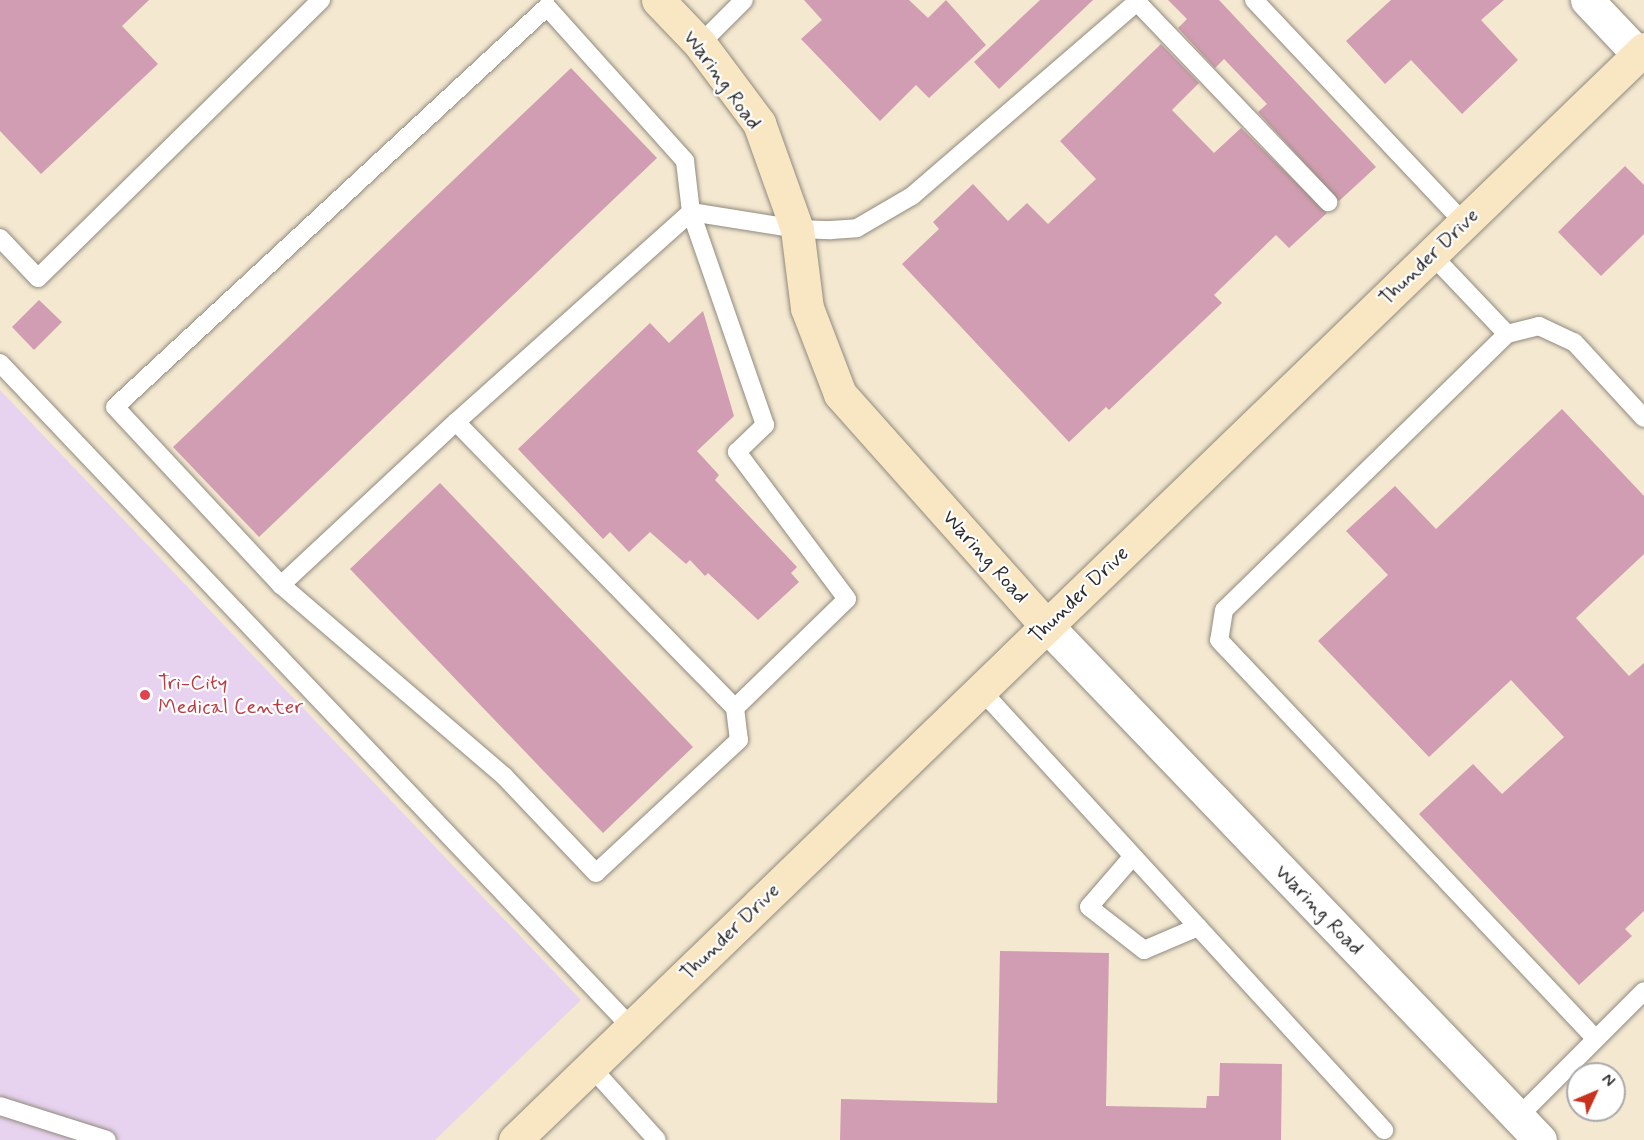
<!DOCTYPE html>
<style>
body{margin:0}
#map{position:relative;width:1644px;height:1140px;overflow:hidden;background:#f4e8d1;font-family:Mynerve,sans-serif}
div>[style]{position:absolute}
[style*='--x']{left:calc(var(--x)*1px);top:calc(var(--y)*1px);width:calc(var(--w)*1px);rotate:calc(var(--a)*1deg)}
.built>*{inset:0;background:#e7d2ef}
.building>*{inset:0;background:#d19db2}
.roads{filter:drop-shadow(0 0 2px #908a7e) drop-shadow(0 0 2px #908a7e)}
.lane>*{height:18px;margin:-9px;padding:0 9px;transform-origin:9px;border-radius:9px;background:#fff}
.street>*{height:33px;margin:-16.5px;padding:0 16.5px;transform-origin:16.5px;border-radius:16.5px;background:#fff}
.secondary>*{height:33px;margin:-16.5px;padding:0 16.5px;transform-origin:16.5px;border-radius:16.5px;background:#f9e7c3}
.dots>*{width:16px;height:16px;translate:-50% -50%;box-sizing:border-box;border:3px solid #fff;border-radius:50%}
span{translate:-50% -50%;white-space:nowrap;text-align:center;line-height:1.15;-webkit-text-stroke:4.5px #fff;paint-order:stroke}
.street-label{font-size:21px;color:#2b2b2b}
.health-label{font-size:21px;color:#be3a42}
.left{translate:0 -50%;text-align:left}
.north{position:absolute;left:1566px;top:1062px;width:60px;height:60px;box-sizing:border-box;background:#fff;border:2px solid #aaa;border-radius:50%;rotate:46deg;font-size:16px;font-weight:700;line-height:24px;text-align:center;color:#2b2b2b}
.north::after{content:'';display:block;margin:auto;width:21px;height:27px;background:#c8321e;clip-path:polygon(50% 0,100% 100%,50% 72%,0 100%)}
</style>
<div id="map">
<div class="built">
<i style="clip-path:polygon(0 390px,581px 1000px,435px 1140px,0 1140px)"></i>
</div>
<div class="building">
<i style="clip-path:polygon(0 0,149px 0,122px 26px,158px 64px,41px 174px,0 131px)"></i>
<i style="clip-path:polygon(804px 0,909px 0,928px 18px,946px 0,986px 45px,929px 98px,916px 85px,880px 121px,801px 39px,822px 20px)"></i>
<i style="clip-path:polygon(1040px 0,1093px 0,999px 89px,974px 62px)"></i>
<i style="clip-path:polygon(1168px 0,1219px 0,1376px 167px,1339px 201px,1258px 112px,1267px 104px,1224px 59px,1215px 68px,1178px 28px,1187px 19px)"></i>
<i style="clip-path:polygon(1391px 0,1504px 0,1481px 20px,1518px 60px,1462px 114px,1411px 60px,1385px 84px,1346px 41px)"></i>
<i style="clip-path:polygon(1161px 44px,1199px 83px,1172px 110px,1214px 153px,1241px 128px,1327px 213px,1289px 248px,1276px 235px,1214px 295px,1222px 303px,1109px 410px,1106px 407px,1069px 442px,902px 264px,939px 229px,933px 222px,973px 184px,1008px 221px,1027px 203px,1048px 224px,1096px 179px,1060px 141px)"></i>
<i style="clip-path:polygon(571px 68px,657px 158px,259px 537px,173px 447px)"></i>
<i style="clip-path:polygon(1625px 166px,1644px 185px,1644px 234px,1601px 276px,1558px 232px)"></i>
<i style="clip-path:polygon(39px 300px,62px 322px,34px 350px,12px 327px)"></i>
<i style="clip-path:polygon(703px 311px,734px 416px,697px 451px,719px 475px,715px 480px,797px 567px,791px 573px,799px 582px,758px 620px,708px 573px,705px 576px,690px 560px,686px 564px,650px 532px,629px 552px,610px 532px,603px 539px,518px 449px,650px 323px,669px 343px)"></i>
<i style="clip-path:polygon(1562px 409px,1644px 496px,1644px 554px,1576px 618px,1629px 676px,1644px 663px,1644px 911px,1625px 929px,1632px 936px,1579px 985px,1419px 814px,1473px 764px,1502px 794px,1564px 737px,1511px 680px,1429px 757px,1318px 641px,1388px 575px,1346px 531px,1395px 486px,1436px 529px)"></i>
<i style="clip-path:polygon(440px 483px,693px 747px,603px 833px,350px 569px)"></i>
<i style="clip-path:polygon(1000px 951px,1109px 953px,1106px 1106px,1206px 1108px,1207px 1096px,1219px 1096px,1220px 1063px,1282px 1064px,1281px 1140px,840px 1140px,841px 1099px,997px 1103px)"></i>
</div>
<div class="roads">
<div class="lane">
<i style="--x:1254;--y:0;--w:306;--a:46.7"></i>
<i style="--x:1137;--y:2;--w:277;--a:46.3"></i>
<i style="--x:700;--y:44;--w:62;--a:-45"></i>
<i style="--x:0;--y:238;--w:55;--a:46.5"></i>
<i style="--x:38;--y:278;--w:397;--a:-44.5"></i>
<i style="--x:1432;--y:255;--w:109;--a:46.5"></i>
<i style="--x:1507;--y:334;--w:33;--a:-14"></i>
<i style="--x:1539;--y:326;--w:38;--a:25"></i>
<i style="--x:1574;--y:342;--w:103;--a:47.4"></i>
<i style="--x:1507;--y:334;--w:395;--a:135.7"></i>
<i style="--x:1224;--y:610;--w:30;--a:99"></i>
<i style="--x:1219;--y:640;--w:548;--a:46.63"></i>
<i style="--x:0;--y:363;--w:916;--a:46.46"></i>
<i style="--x:281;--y:585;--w:239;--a:-43"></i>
<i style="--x:981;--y:690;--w:597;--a:47.51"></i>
<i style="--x:735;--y:708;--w:156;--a:-44.2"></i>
<i style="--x:847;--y:599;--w:184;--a:-126.8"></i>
<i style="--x:737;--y:452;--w:39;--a:-44"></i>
<i style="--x:765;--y:425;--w:225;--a:-109.2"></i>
<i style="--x:691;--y:212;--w:315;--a:138.2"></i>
<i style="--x:456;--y:422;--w:400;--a:45.7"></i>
<i style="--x:735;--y:708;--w:32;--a:83"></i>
<i style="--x:739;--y:740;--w:195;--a:137.1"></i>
<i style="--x:596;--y:873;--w:134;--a:-133.5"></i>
<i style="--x:504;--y:776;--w:294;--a:-139.4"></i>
<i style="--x:281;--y:585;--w:243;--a:-133"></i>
<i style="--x:115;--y:407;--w:589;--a:-42.8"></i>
<i style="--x:547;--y:7;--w:207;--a:48.1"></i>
<i style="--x:685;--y:161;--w:51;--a:83.3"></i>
<i style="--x:691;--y:212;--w:107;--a:9.1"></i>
<i style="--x:797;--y:229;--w:34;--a:2"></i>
<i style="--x:831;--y:230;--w:26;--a:-4"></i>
<i style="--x:857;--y:228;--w:64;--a:-30.2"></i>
<i style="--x:912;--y:196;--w:300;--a:-40.8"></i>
<i style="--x:1133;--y:856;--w:67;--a:130.8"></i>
<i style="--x:1089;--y:907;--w:70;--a:38"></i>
<i style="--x:1144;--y:950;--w:59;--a:-23.1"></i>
<i style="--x:591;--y:1067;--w:98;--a:47.9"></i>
<i style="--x:0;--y:1106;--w:112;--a:17.6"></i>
<i style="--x:1518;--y:1117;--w:178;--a:-45"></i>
</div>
<div class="street">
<i style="--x:1587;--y:0;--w:76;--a:46.6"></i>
<i style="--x:1047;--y:626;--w:712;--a:46.19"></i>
</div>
<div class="secondary">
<i style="--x:658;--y:0;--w:61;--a:46.3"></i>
<i style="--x:700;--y:44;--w:99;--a:53.2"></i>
<i style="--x:759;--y:123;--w:113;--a:70.3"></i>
<i style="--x:797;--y:229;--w:80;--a:82.8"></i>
<i style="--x:807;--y:308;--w:92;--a:69"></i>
<i style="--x:840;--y:394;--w:311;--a:48.3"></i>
<i style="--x:515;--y:1140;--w:1570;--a:-44.02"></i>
</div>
</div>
<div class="dots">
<i style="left:145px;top:695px;background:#e0444e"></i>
</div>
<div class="street-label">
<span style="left:722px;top:80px;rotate:54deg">Waring Road</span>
<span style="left:1429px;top:257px;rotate:-44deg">Thunder Drive</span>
<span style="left:985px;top:557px;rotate:48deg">Waring Road</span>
<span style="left:1079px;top:595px;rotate:-44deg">Thunder Drive</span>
<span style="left:1319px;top:910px;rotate:46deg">Waring Road</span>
<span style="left:730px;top:932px;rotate:-44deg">Thunder Drive</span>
</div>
<div class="health-label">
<span class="left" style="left:158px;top:695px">Tri-City<br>Medical Center</span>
</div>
<div class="north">N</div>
</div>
